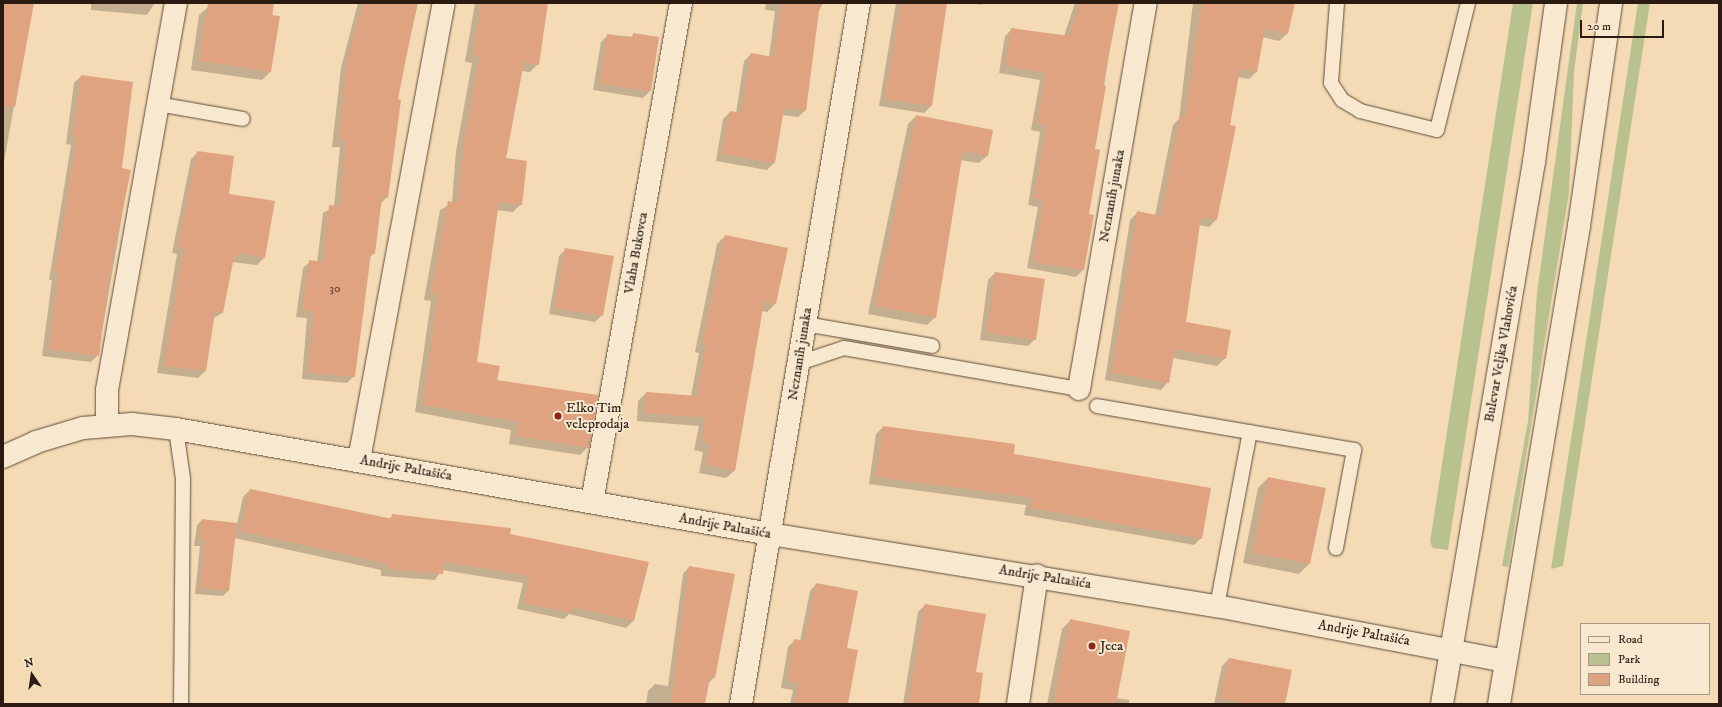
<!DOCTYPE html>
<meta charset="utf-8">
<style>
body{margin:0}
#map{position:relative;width:1722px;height:707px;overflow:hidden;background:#f4dbb5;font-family:"IM FELL DW Pica",serif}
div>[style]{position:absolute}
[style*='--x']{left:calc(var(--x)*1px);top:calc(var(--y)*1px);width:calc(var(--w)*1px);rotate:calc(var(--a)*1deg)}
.green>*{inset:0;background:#b9c18f}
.shadow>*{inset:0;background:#0003}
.building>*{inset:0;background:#dfa381}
.roads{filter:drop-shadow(0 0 1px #5d4a3b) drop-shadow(0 0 1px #5d4a3b)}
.lane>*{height:14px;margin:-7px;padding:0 7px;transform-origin:7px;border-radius:7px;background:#f8e8cf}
.street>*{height:22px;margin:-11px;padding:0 11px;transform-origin:11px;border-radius:11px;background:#f8e8cf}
.secondary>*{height:22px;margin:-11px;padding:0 11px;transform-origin:11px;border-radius:11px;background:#f8e8cf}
.dots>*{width:11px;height:11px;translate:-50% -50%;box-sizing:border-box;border:2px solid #f8e8cf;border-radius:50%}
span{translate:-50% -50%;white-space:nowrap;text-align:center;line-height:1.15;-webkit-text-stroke:4px #f8e8cf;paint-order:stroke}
.number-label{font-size:12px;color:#583c2e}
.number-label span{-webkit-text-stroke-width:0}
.street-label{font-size:14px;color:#2b1a12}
.poi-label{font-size:14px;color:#2b1a12}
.left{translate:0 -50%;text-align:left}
.frame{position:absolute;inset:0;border:4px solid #2b1a12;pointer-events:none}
.legend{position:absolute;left:1580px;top:623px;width:130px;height:72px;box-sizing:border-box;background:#f8e8cf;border:1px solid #a69683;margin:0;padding:5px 7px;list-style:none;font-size:12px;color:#2b1a12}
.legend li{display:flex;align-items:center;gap:8px;height:20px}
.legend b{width:20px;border:1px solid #a69683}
.north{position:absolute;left:12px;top:655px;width:40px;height:40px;-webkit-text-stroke:3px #f8e8cf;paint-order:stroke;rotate:347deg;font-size:11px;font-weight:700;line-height:16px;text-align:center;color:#2b1a12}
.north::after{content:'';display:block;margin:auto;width:14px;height:18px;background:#2b1a12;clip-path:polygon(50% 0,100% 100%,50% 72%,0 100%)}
.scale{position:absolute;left:1580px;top:20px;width:84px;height:18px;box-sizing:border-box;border:2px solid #2b1a12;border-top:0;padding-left:5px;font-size:12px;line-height:14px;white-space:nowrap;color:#2b1a12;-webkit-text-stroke:3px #f8e8cf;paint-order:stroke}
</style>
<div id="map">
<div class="green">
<i style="clip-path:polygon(1513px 3px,1533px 3px,1448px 550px,1433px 548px,1430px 542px)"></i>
<i style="clip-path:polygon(1577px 3px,1583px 3px,1574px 72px,1569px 193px,1508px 567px,1502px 566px,1528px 421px,1537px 293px)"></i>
<i style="clip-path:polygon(1638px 3px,1650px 3px,1563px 566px,1551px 569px)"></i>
</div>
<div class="shadow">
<i style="clip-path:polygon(3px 3px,32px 3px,3px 168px)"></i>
<i style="clip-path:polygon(91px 3px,155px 3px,147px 15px,91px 10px)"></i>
<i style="clip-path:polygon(213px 3px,273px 3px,270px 72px,262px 80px,191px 70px,199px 15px)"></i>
<i style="clip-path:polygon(358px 3px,418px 3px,396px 100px,400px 101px,387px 197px,380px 204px,374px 253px,369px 259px,354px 376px,347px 383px,302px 379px,307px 318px,296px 317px,303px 268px,310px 262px,317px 263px,323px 213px,334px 207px,340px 147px,332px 147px,341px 68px)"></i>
<i style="clip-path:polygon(475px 3px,547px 3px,538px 64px,530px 72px,521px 71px,505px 159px,521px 204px,513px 212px,497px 210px,475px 363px,588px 447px,580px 455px,509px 444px,511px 430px,415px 412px,431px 301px,424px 300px,440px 210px,452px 203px,456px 151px,472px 63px,465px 62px)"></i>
<i style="clip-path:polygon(766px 3px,823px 3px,817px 15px,805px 111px,798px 117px,782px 115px,774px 163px,767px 170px,716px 161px,723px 119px,730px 112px,736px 113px,744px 61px,751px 54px,769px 57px,775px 11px,765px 10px)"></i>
<i style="clip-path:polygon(896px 3px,946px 3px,931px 106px,924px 113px,879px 106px)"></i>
<i style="clip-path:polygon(969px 3px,984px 3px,981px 5px)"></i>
<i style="clip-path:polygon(1075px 3px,1117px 3px,1094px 150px,1088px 215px,1093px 215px,1083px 270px,1076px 277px,1027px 268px,1038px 207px,1028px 205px,1040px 132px,1031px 130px,1040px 80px,999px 73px,1005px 36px,1012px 29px,1064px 36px)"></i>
<i style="clip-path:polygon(1193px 3px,1294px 3px,1287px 34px,1279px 41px,1262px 37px,1256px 72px,1249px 79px,1237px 77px,1216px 220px,1209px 227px,1198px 225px,1185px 323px,1225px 358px,1217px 366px,1173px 358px,1168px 382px,1161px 390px,1105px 380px,1130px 220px,1138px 212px,1155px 216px,1173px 125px,1179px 119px)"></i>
<i style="clip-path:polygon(608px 35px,658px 38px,650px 91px,643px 98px,593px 90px,601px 42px)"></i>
<i style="clip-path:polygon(81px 76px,121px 169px,130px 170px,98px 355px,91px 362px,42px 356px,52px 280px,49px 280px,71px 145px,66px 144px,74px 83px)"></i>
<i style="clip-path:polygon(916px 116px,987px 156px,979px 163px,960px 160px,935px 317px,927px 325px,868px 314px,908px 124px)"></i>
<i style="clip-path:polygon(198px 152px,264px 258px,257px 265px,232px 262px,222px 313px,212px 319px,205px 371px,198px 378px,157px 373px,177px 254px,172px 253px,191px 159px)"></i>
<i style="clip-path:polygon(725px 236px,775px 304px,767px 312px,762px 311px,734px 471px,726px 478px,699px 473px,703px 452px,694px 450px,699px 426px,637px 421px,638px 401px,646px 393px,691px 396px,699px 353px,695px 352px,717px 244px)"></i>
<i style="clip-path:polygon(566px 249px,602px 315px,595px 322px,549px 314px,559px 256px)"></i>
<i style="clip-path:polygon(995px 273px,1035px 339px,1028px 346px,980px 340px,988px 280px)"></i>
<i style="clip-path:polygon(883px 427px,1013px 454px,1201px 538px,1194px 545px,1024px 515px,1026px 505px,869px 484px,876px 434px)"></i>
<i style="clip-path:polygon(1268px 478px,1309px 564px,1299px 574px,1243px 563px,1258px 488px)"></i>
<i style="clip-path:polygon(250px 490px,389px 519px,393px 515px,647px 563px,633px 621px,626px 628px,569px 614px,564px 619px,517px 609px,523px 583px,442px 570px,435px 580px,381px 576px,381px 570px,234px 538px,228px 591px,223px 596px,195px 594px,200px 546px,194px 546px,197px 525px,202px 520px,237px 524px,243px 497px)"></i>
<i style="clip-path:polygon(689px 567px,714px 677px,708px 684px,704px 704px,646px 704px,648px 691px,655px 684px,668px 686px,683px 574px)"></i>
<i style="clip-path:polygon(816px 584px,846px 649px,847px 704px,790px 704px,793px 690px,781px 688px,788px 647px,795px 640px,800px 641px,810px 591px)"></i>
<i style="clip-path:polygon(925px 605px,975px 673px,977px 704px,903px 704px,918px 612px)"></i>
<i style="clip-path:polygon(1071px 620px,1116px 698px,1129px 700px,1129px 704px,1047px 704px,1062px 629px)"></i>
<i style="clip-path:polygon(1229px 659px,1284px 704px,1214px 704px,1222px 666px)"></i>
</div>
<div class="building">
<i style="clip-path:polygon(3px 3px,34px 3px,15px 107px,3px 106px)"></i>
<i style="clip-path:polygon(208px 3px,274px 3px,272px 15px,280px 16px,271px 72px,199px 61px)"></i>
<i style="clip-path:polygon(363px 3px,417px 3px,398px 99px,401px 100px,388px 198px,382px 197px,375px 254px,371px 253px,355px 377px,308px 373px,314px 312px,302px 310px,309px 260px,323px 262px,329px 205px,340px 206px,346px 141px,339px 140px,347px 60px)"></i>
<i style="clip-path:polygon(481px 3px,548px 3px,539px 65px,524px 62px,506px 158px,527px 161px,522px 205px,499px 202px,477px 362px,500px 366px,497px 380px,598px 395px,589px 448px,516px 436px,519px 422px,423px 405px,438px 294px,431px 293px,448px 201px,458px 203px,464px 143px,480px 56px,473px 55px)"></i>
<i style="clip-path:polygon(782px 3px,820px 3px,806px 111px,784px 108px,775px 163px,722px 154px,730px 111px,741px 113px,751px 53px,774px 57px)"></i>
<i style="clip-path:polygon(901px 3px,947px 3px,932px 106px,885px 99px)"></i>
<i style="clip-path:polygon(1080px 3px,1119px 3px,1103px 85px,1106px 86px,1095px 149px,1100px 150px,1089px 214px,1094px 215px,1084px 270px,1033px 262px,1044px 200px,1034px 198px,1047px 125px,1037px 124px,1046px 73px,1005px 66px,1011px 28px,1069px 36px)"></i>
<i style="clip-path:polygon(1202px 3px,1295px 3px,1288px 34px,1265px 29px,1257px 72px,1240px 69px,1230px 125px,1236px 126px,1217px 220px,1201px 217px,1186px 322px,1231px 330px,1226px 359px,1175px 349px,1169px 383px,1112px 373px,1137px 211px,1161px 216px,1180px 116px,1185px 117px)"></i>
<i style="clip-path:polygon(633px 33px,659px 37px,651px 91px,600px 84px,607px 34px,632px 38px)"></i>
<i style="clip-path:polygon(81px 75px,133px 82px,122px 168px,131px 170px,108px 282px,99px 356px,49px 349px,59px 273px,55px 273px,77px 138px,73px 137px)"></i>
<i style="clip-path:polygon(916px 115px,993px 130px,988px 156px,963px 151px,936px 318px,875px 306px)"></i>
<i style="clip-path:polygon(197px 151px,234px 156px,229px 194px,275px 201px,265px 258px,239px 253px,238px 257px,234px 257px,223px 313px,215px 312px,206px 371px,164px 366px,184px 248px,178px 247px)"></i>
<i style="clip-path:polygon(725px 235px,788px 248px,776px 304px,764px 302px,735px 471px,706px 465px,710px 444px,701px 442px,706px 418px,645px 413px,646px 392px,697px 396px,706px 345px,702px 344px)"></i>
<i style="clip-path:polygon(565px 248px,614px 256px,603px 316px,555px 308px)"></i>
<i style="clip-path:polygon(995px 272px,1045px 279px,1036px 340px,987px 333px)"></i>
<i style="clip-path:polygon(883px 426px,1015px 444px,1014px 454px,1211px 488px,1202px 539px,1030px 508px,1032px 498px,876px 477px)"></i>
<i style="clip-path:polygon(1268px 477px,1326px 488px,1310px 564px,1253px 553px)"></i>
<i style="clip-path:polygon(250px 489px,392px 519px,392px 514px,511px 528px,510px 534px,649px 562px,634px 621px,573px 607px,572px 613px,524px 603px,529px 576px,444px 562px,443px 574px,387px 569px,388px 564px,240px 531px)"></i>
<i style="clip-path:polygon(202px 519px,237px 523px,229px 591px,200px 588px,205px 541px,199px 540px)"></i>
<i style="clip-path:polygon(689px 566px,735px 574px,715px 678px,710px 677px,705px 704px,671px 704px)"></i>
<i style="clip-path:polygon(816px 583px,858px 591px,847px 648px,858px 650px,848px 704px,795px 704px,799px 683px,787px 681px,794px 639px,805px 641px)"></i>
<i style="clip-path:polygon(925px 604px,986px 614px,976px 672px,983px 673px,979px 704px,908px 704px)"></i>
<i style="clip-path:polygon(1070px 619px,1130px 631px,1116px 704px,1054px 704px)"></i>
<i style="clip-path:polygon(1229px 658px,1292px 670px,1285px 704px,1247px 704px,1220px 698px)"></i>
</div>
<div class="roads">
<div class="lane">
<i style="--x:1337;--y:3;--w:80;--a:94.3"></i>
<i style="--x:1331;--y:83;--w:20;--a:57"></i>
<i style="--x:1342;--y:100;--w:21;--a:31"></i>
<i style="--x:1360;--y:111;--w:79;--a:13.9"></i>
<i style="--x:1437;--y:130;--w:131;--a:-76.3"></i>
<i style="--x:158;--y:104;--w:86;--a:10"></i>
<i style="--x:805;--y:324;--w:129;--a:9.8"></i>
<i style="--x:799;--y:363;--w:47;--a:-18.4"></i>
<i style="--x:844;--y:348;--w:239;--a:9.9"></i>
<i style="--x:1097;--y:406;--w:261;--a:9.7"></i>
<i style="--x:1354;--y:450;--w:100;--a:100.4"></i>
<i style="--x:176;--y:429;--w:50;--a:82"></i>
<i style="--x:183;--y:479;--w:225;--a:90.5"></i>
<i style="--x:1217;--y:606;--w:177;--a:-79.3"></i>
</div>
<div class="street">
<i style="--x:1079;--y:389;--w:392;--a:-80.2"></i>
<i style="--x:107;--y:425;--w:35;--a:-90"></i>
<i style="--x:107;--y:390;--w:393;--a:-79.9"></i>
<i style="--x:3;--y:457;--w:36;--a:-24"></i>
<i style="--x:36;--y:442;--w:49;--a:-16.6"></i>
<i style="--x:83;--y:428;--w:49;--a:-4.7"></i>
<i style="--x:132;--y:424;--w:44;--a:6.5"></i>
<i style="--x:176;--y:429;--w:603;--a:10.02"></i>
<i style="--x:770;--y:534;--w:453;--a:9.2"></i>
<i style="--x:1217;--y:606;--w:294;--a:10.8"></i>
<i style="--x:359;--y:460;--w:465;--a:-79.5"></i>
<i style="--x:592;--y:502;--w:507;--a:-79.89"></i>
<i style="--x:741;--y:704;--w:711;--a:-80.44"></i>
<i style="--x:1018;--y:704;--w:130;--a:-81.6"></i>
</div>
<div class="secondary">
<i style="--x:1442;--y:704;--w:550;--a:-80.37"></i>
<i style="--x:1534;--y:162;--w:161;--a:-82.1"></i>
<i style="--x:1499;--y:704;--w:485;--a:-80.5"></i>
<i style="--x:1579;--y:226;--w:225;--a:-81.8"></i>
</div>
</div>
<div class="dots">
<i style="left:558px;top:416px;background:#8f2418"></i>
<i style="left:1092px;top:646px;background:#8f2418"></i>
</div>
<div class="number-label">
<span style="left:335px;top:289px">30</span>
</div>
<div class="street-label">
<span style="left:1112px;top:196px;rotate:-80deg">Neznanih junaka</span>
<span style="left:636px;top:253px;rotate:-80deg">Vlaha Bukovca</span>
<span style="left:800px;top:354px;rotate:-81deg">Neznanih junaka</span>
<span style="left:1501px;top:354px;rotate:-80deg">Bulevar Veljka Vlahovića</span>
<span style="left:406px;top:468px;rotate:10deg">Andrije Paltašića</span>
<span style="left:725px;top:526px;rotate:10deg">Andrije Paltašića</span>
<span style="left:1045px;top:577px;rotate:9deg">Andrije Paltašića</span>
<span style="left:1364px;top:633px;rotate:10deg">Andrije Paltašića</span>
</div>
<div class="poi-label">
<span class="left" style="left:566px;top:416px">Elko Tim<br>veleprodaja</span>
<span class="left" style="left:1100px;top:646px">Jeca</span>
</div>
<div class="frame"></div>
<ul class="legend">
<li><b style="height:5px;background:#f8e8cf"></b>Road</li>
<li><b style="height:11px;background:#b9c18f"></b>Park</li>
<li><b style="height:11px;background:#dfa381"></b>Building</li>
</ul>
<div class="north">N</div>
<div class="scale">20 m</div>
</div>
